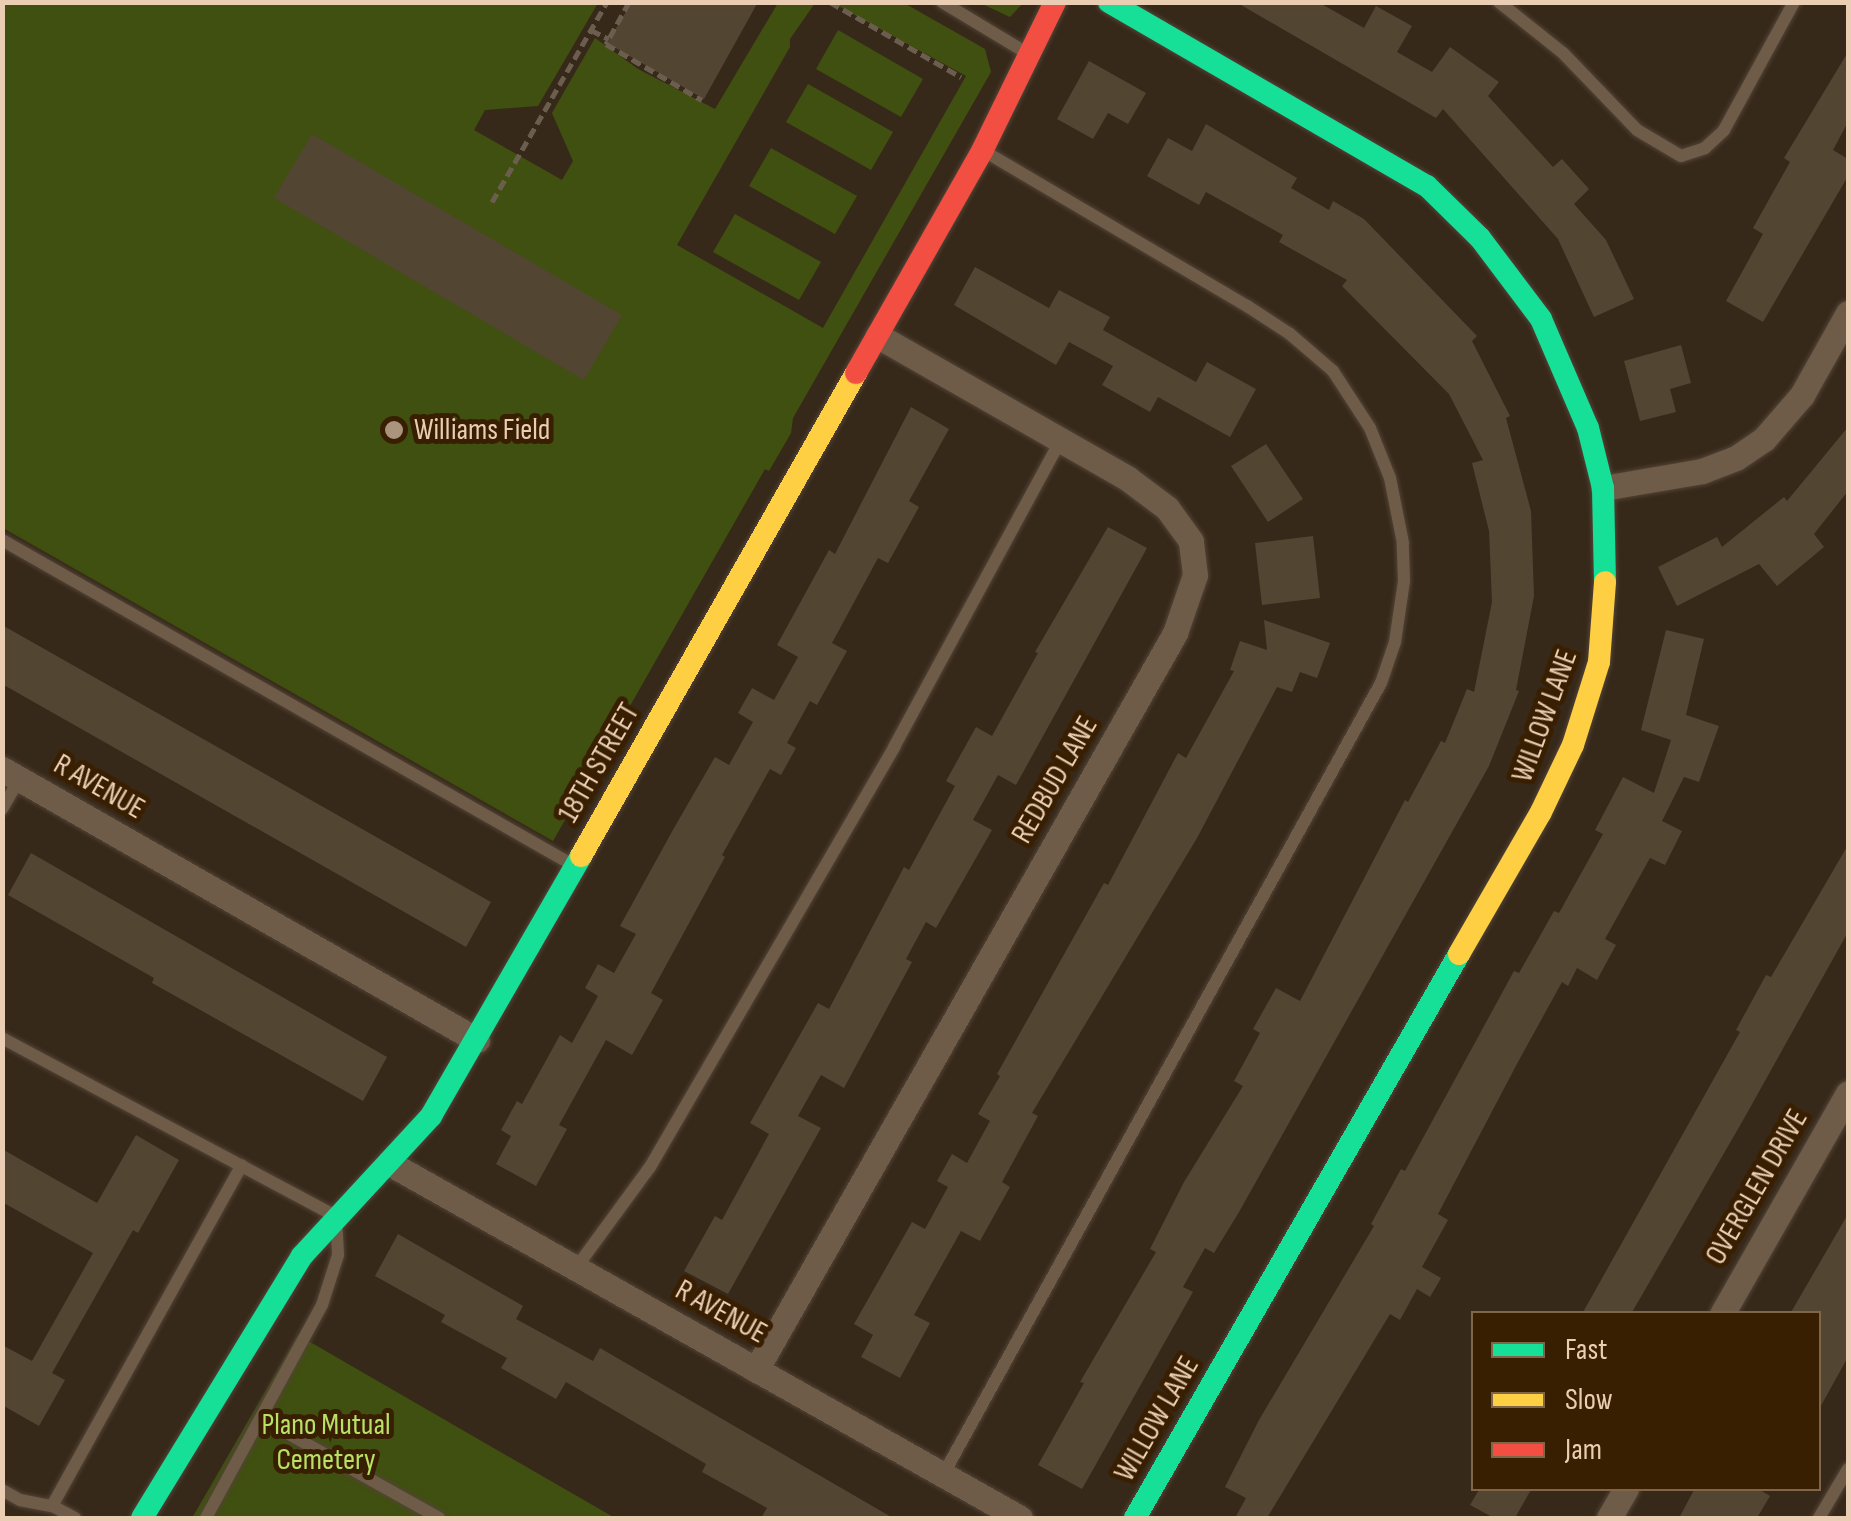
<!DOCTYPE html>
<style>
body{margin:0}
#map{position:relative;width:1851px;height:1521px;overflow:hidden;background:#37291a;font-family:"Sofia Sans Condensed",sans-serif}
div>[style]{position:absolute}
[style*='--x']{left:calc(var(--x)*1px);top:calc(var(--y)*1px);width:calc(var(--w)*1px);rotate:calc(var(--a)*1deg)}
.green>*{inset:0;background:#405010}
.building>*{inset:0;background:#524532}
.path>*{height:5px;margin-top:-2.5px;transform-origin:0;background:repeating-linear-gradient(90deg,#6c5e4e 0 10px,transparent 0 15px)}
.roads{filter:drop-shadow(0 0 2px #524436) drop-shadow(0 0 2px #524436)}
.lane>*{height:12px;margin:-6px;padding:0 6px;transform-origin:6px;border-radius:6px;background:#6e5c49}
.street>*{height:25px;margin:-12.5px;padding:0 12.5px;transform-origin:12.5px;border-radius:12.5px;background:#6e5c49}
.fast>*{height:22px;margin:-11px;padding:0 11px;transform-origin:11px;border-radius:11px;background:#16e098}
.slow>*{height:22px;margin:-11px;padding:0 11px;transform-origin:11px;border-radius:11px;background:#ffcf43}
.jam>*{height:22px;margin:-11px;padding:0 11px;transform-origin:11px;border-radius:11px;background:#f24e42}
.dots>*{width:28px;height:28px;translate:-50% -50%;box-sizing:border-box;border:5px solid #391f02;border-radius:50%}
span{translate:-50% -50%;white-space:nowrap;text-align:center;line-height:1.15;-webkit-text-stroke:10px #391f02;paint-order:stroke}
.poi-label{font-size:30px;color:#eaceb4}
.left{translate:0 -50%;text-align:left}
.street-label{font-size:30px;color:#eaceb4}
.park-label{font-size:30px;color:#b9e167}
.frame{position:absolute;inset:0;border:5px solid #eaceb4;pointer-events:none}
.legend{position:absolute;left:1471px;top:1311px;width:350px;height:180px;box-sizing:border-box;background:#391f02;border:2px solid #806549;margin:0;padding:12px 18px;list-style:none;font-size:30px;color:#eaceb4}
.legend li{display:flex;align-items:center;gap:20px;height:50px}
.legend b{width:50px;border:2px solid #806549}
</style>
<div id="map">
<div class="green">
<i style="clip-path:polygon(2px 3px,598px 3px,538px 106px,485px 110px,474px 130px,562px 180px,573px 161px,552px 113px,595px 38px,638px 69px,715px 109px,778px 3px,815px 3px,790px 39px,790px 47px,677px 245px,823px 328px,966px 76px,833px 3px,904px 3px,985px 49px,991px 72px,793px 418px,791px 433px,769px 471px,765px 469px,553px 841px,3px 528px)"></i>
<i style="clip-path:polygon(980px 3px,1023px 3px,1010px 17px)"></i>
<i style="clip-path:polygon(838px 30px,923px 79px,901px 117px,816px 69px)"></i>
<i style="clip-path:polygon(808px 84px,893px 132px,871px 170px,786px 122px)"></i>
<i style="clip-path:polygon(771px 148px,857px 196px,835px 234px,749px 186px)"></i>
<i style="clip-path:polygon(735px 214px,821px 262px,799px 300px,713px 252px)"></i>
<i style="clip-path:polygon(298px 1335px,615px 1518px,192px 1518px)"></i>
</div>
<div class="building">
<i style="clip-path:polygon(632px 2px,758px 2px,704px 99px,607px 43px)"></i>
<i style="clip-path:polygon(1236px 2px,1318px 2px,1364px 28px,1376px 6px,1412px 26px,1397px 52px,1432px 72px,1450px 47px,1499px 82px,1488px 96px,1553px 167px,1562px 159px,1589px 189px,1574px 204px,1606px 240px,1634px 299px,1594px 317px,1558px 239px,1443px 109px,1436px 118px)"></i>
<i style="clip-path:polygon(1848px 52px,1848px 122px,1833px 150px,1848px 159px,1848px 176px,1763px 322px,1726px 301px,1763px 234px,1753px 228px,1790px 162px,1784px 158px)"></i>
<i style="clip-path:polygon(1089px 61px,1146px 93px,1128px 124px,1108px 113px,1093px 139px,1057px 119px)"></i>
<i style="clip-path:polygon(1206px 124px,1297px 178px,1291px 188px,1329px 210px,1333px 201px,1364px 219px,1477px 336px,1472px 341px,1510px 416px,1506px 418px,1531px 511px,1534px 596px,1516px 690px,1519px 691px,1489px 766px,1239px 1212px,1214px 1253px,1205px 1248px,1183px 1287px,1193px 1292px,1082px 1489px,1038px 1465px,1084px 1383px,1080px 1382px,1156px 1252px,1150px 1249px,1184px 1182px,1243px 1086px,1234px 1081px,1260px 1033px,1253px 1029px,1276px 988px,1300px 1001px,1405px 800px,1408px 802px,1441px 741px,1445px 743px,1467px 689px,1474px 692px,1492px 602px,1489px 531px,1472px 463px,1483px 460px,1449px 394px,1342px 286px,1347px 280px,1279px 242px,1283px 235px,1206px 192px,1199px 205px,1147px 176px,1168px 138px,1192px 151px)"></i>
<i style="clip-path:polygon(312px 134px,622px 315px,584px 380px,274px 198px)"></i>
<i style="clip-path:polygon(975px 267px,1049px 308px,1059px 290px,1110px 317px,1103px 330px,1196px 382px,1207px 362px,1256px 389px,1230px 437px,1158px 397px,1150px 412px,1102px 385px,1113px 366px,1069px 342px,1056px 365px,954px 305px)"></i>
<i style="clip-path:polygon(1681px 345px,1691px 383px,1670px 389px,1676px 412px,1640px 421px,1624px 361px)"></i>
<i style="clip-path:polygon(911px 407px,949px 429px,909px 501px,919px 507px,888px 563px,878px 558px,832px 643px,847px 651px,817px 705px,810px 701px,787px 743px,796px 748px,781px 775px,770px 769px,722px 855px,725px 857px,651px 993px,663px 1000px,632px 1055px,606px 1040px,559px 1125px,567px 1129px,536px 1186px,496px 1164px,511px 1136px,501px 1130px,517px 1101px,522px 1104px,560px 1035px,572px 1043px,598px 996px,585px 988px,598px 964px,614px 973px,636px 934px,620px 926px,674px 828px,715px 757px,729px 765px,753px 722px,738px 713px,752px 688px,774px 700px,798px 657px,777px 645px,829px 550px,835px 554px)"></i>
<i style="clip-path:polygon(1848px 427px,1848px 491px,1814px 534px,1824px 547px,1777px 586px,1759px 564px,1677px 606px,1658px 567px,1717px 537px,1722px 547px,1784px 497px,1787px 501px)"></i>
<i style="clip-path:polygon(1266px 444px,1303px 499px,1268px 522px,1231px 466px)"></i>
<i style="clip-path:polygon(1108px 527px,1147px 548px,1016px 785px,998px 775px,973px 820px,992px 830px,936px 928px,926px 922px,906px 959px,912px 962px,844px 1088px,821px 1075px,798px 1116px,821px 1128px,728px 1294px,684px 1271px,715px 1216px,722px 1220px,769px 1134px,750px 1123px,818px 1003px,829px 1009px,904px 867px,909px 870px,955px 786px,946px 781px,976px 727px,992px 736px,1038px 653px,1035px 652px)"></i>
<i style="clip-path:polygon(1313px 536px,1320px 598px,1262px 605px,1255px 543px)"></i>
<i style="clip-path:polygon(1264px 620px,1330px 643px,1317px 678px,1300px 672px,1292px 692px,1277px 687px,1197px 838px,1032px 1113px,1038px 1116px,1002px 1182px,1010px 1187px,980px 1241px,961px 1231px,914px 1315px,930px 1323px,900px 1378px,861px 1357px,873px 1335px,854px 1324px,912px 1222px,925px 1229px,948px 1187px,937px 1181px,952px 1154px,967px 1163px,990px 1121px,978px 1114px,1000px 1076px,997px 1074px,1104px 883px,1108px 885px,1178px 753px,1186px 758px,1234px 671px,1230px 670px,1240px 641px,1267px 650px)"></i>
<i style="clip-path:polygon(2px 625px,491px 902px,466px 947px,2px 684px)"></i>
<i style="clip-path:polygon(1666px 630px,1704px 639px,1686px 715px,1719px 726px,1699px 782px,1684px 777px,1662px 821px,1682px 831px,1665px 865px,1650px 858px,1605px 939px,1616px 945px,1597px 980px,1577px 968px,1568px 986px,1562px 982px,1518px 1062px,1438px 1214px,1448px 1220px,1422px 1267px,1441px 1278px,1430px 1297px,1417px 1289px,1400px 1320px,1390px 1314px,1267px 1518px,1235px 1518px,1246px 1498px,1225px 1487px,1259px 1420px,1374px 1226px,1371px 1224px,1401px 1169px,1405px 1171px,1514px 971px,1519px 973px,1554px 911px,1559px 913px,1603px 834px,1595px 830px,1623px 777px,1654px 793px,1671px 740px,1641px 730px)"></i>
<i style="clip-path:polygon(1848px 845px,1848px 932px,1742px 1122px,1631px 1314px,1582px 1314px,1740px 1032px,1736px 1030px,1766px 975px,1771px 977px)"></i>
<i style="clip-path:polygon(31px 853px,387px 1057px,363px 1101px,152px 983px,154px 978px,8px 895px)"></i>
<i style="clip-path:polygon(136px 1135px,179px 1160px,138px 1233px,133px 1230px,52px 1373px,65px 1380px,39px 1426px,2px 1405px,2px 1345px,32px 1361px,93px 1253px,2px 1202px,2px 1149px,97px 1203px)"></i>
<i style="clip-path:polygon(1848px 1214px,1848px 1357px,1818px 1411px,1818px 1314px,1790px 1314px)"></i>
<i style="clip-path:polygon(398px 1234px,523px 1306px,516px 1319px,593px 1361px,600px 1348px,893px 1518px,761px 1518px,767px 1508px,702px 1472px,706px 1464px,566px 1382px,556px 1399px,501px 1368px,507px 1358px,441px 1322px,445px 1315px,375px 1276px)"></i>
<i style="clip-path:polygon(1480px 1488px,1532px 1488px,1515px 1518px,1494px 1518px,1470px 1505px)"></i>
<i style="clip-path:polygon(1695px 1488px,1757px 1488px,1770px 1496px,1757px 1518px,1679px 1518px)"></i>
</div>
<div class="path">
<i style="--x:629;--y:2;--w:48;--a:118.7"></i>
<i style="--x:606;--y:44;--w:111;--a:30.3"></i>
<i style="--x:830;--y:2;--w:151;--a:29.8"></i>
<i style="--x:591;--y:30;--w:20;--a:27"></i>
<i style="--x:492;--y:202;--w:231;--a:-60.1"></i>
</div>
<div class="roads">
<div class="lane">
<i style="--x:942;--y:2;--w:99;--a:31"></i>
<i style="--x:1499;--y:2;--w:82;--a:38.6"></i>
<i style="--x:1563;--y:53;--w:107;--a:46.1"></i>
<i style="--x:1637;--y:130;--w:51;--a:30.6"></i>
<i style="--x:1681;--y:156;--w:25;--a:-18"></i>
<i style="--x:1705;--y:148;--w:26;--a:-43"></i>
<i style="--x:1724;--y:130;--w:146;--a:-61.3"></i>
<i style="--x:2;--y:540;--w:657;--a:29.65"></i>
<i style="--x:2;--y:809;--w:34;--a:-60"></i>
<i style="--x:2;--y:1038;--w:378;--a:28.1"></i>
<i style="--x:336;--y:1216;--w:39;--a:87"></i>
<i style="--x:338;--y:1255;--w:52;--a:107.7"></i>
<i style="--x:322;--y:1305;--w:243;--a:118.6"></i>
<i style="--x:576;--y:1268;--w:125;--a:-53.8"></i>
<i style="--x:650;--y:1167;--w:486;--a:-59.8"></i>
<i style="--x:894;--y:747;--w:349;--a:-61.5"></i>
<i style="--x:262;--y:1419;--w:203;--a:29.2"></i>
<i style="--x:943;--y:1475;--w:905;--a:-61.06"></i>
<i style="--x:1381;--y:683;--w:43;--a:-71.1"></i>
<i style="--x:1395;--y:642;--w:62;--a:-81.6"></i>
<i style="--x:1404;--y:581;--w:38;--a:-92"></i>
<i style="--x:1403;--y:543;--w:66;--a:-101.3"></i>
<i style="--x:1390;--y:478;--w:54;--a:-111.8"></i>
<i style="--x:1370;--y:428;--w:68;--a:-123"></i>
<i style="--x:1333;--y:371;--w:57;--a:-139.3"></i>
<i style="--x:1290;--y:334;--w:51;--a:-146.9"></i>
<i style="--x:1247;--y:306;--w:303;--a:-149.5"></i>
<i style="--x:2;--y:1490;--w:21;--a:29"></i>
<i style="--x:20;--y:1500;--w:33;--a:11"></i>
<i style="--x:75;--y:1518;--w:26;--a:-152"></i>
<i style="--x:52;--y:1506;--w:390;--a:-60.9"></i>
<i style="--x:1819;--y:1518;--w:57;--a:-59.4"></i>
</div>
<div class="street">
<i style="--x:1603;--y:488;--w:100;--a:-9.7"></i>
<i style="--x:1702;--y:471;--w:36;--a:-21"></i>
<i style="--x:1736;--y:458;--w:34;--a:-34"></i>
<i style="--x:1764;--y:439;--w:58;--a:-49.2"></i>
<i style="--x:1802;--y:395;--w:94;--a:-60.7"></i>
<i style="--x:2;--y:769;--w:547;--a:29.71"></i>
<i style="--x:389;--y:1163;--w:724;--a:29.36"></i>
<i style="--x:1722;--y:1314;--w:254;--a:-60.3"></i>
<i style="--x:756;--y:1370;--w:848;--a:-60.38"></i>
<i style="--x:1175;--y:633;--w:61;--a:-71"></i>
<i style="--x:1195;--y:575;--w:34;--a:-97"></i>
<i style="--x:1191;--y:541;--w:41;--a:-126"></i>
<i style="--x:1167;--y:508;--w:50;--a:-143.1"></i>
<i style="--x:1127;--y:478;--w:287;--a:-150.3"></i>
<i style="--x:1609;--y:1518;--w:34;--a:-60"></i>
</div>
<div class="fast">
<i style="--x:1109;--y:2;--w:367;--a:30.1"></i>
<i style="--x:1427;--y:186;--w:74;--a:44.5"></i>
<i style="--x:1480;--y:238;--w:101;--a:53"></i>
<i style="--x:1541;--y:319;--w:119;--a:66.7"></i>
<i style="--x:1588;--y:428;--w:62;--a:76"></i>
<i style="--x:1603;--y:488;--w:94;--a:88.8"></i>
<i style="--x:142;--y:1518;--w:307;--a:-58.6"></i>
<i style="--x:302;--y:1256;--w:190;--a:-47.3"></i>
<i style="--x:431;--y:1116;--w:300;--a:-60"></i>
<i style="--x:1135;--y:1518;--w:650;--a:-60.12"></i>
</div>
<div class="slow">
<i style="--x:581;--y:856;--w:556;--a:-60.34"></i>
<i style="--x:1459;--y:954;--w:164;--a:-60"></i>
<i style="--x:1541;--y:812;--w:74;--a:-64.5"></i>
<i style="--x:1573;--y:745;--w:87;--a:-72.6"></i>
<i style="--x:1599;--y:662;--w:80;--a:-85.7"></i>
</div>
<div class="jam">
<i style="--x:856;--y:373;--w:257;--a:-60.4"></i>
<i style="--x:983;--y:149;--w:164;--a:-63.9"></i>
</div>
</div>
<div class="dots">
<i style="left:394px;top:430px;background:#ab947e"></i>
</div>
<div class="poi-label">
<span class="left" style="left:414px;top:430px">Williams Field</span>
</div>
<div class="street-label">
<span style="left:1545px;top:716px;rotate:-70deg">WILLOW LANE</span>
<span style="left:599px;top:763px;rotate:-60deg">18TH STREET</span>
<span style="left:1055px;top:780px;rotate:-60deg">REDBUD LANE</span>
<span style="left:99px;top:787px;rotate:30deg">R AVENUE</span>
<span style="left:1757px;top:1187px;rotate:-60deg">OVERGLEN DRIVE</span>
<span style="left:721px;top:1312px;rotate:29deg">R AVENUE</span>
<span style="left:1157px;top:1419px;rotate:-60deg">WILLOW LANE</span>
</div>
<div class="park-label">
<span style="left:326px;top:1442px">Plano Mutual<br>Cemetery</span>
</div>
<div class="frame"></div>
<ul class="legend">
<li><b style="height:12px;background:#16e098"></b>Fast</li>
<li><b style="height:12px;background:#ffcf43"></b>Slow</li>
<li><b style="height:12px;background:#f24e42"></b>Jam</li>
</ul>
</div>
